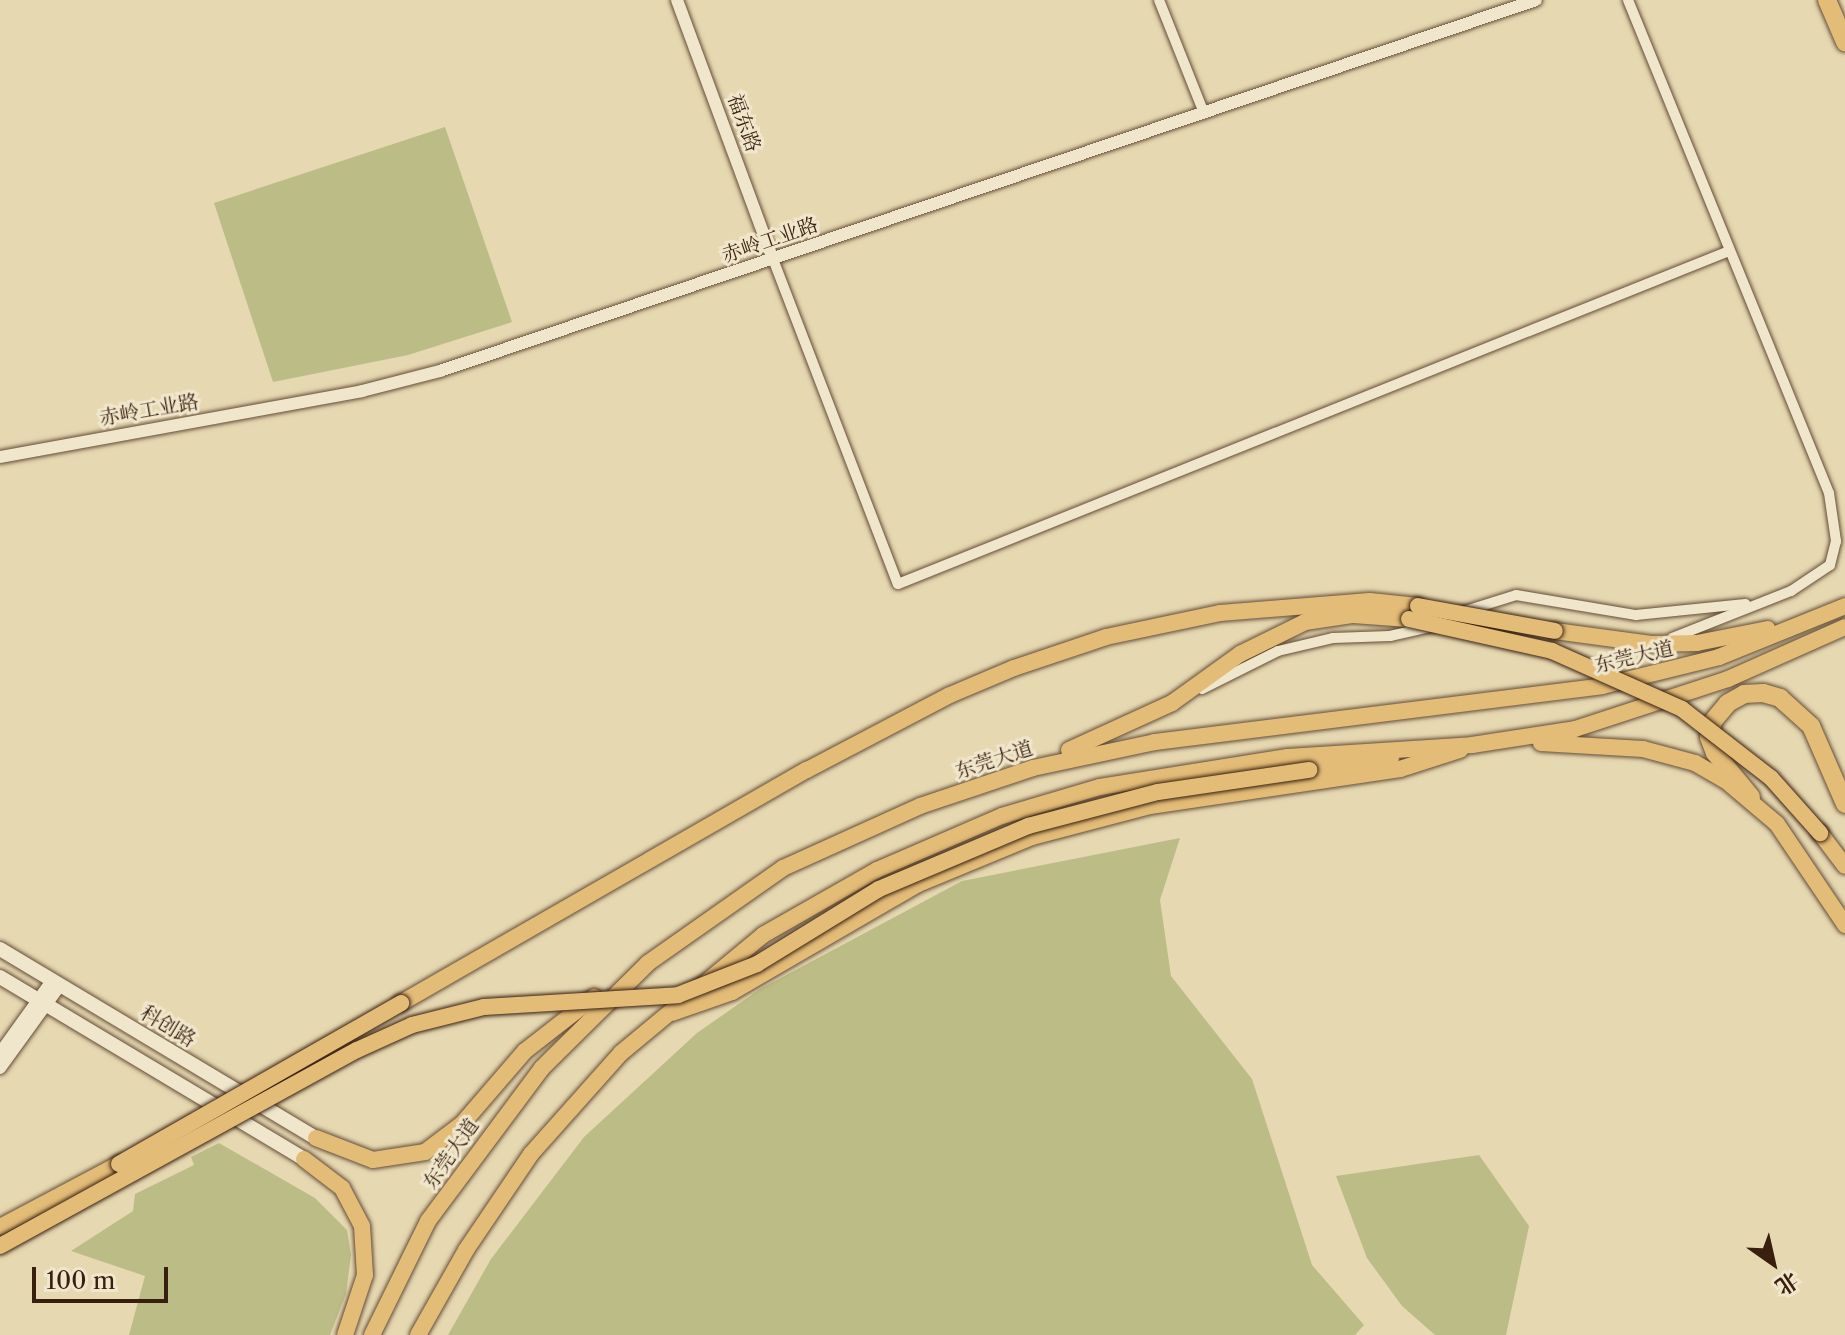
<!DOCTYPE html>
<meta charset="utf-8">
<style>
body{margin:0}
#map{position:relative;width:1845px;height:1335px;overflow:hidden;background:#e6d8b1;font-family:"Libre Caslon Text","Noto Serif SC",serif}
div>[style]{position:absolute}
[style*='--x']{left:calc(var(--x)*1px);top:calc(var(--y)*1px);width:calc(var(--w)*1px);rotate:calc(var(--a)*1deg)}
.green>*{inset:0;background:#bcbc87}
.roads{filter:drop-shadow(0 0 2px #644d37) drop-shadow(0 0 2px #644d37)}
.minor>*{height:10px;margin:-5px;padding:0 5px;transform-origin:5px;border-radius:5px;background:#efe6cc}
.tertiary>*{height:12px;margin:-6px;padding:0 6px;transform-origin:6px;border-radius:6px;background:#efe6cc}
.secondary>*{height:14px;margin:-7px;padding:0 7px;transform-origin:7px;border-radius:7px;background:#efe6cc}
.trunk>*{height:16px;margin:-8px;padding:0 8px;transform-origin:8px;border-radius:8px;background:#e3bc78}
.motorway>*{height:18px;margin:-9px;padding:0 9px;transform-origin:9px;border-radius:9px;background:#e3bc78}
.bridges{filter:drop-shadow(0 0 2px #381f0e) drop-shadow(0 0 2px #381f0e)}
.trunk-bridge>*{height:16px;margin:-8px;padding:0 8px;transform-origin:8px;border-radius:8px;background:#e3bc78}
span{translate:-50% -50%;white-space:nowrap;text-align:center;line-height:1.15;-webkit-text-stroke:6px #efe6cc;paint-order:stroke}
.street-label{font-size:20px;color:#381f0e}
.north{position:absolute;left:1733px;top:1223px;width:80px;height:80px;-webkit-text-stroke:6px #efe6cc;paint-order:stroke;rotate:146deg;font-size:22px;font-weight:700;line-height:32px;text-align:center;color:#381f0e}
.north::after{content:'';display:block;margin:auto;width:28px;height:36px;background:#381f0e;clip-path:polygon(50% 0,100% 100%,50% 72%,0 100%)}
.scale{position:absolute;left:32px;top:1267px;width:136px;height:36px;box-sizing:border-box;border:4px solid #381f0e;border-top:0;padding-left:10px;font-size:24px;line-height:28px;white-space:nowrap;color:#381f0e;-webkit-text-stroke:6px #efe6cc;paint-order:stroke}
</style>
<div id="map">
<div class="green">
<i style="clip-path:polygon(445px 127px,512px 322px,408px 355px,273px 382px,214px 203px)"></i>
<i style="clip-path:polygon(1180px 838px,1160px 900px,1171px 976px,1252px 1079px,1312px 1265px,1364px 1325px,1355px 1335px,448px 1335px,491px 1259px,584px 1137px,697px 1033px,760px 989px,962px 881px)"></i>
<i style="clip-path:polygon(219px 1143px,315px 1198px,347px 1230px,351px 1255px,346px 1294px,330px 1335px,129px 1335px,145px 1276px,71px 1251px,133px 1211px,135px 1194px,194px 1165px,191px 1157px)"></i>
<i style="clip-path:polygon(1479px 1155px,1529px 1226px,1506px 1335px,1435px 1335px,1402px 1306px,1367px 1258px,1336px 1176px)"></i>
</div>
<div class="roads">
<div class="minor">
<i style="--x:1159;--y:0;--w:122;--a:68.3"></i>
<i style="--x:1628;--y:0;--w:532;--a:67.82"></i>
<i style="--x:1829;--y:493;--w:49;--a:81.7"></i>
<i style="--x:1836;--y:541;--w:25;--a:104"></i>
<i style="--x:1830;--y:565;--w:47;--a:146.3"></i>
<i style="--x:1791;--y:591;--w:128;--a:158.4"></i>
<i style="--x:773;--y:259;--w:348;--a:69"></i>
<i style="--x:898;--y:584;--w:895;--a:-21.84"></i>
<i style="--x:1459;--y:613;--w:60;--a:-17.5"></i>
<i style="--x:1516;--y:595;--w:122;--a:9.5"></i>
<i style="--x:1636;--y:615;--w:110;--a:-5.8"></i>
<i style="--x:1202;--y:689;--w:85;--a:-26.6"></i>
<i style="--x:1278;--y:651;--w:57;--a:-13.3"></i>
<i style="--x:1333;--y:638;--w:57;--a:-2"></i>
<i style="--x:1390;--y:636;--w:45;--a:-12.8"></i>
</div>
<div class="tertiary">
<i style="--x:677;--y:0;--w:276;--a:69.7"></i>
<i style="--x:0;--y:457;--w:368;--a:-10.3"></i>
<i style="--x:362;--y:391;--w:81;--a:-14.4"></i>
<i style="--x:440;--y:371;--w:1157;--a:-18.7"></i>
<i style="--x:0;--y:1053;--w:89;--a:-54.2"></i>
<i style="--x:0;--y:1068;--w:102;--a:-54.1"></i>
</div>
<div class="secondary">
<i style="--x:0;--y:949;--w:368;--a:30.9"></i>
<i style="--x:0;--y:977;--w:354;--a:30.9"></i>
</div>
<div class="trunk">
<i style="--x:1555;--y:631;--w:97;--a:7.7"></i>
<i style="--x:1651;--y:644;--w:46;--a:-1.2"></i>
<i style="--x:1697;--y:643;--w:72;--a:-11.2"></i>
<i style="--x:1541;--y:743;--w:102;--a:3.4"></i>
<i style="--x:1643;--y:749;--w:54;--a:15.1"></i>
<i style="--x:1695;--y:763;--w:34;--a:30"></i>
<i style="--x:1725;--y:780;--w:68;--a:40.2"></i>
<i style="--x:1777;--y:824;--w:122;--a:56"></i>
<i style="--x:1069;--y:750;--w:113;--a:-24.5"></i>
<i style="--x:1172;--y:703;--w:84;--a:-35.8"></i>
<i style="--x:1240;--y:654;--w:72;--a:-26.2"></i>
<i style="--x:1305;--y:622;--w:49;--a:-8.3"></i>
<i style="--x:1353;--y:615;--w:56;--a:4.1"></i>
<i style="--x:1309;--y:770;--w:83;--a:-8.3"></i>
<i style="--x:1820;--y:833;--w:41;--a:52.9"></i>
<i style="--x:401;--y:1003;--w:468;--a:-29.9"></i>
<i style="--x:807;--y:770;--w:161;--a:-27.7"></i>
<i style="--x:950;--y:695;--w:69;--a:-22.9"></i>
<i style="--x:1014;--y:668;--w:97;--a:-18.6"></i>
<i style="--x:1106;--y:637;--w:116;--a:-11.9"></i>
<i style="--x:1220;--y:613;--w:150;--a:-4.6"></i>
<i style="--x:1370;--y:601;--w:48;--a:5.9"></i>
<i style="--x:672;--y:1013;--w:64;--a:-19.3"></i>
<i style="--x:732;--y:992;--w:215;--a:-30.1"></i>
<i style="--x:918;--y:884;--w:123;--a:-22.4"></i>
<i style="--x:1032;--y:837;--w:122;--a:-14.7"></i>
<i style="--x:1150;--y:806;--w:253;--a:-8.4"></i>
<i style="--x:1400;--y:769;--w:63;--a:-17.6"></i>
<i style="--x:316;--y:1138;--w:61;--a:21.1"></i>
<i style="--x:373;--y:1160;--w:53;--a:-8.7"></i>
<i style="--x:425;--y:1152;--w:46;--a:-37.1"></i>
<i style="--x:462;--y:1124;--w:96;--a:-49.2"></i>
<i style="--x:525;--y:1051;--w:88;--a:-38"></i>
<i style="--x:304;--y:1159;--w:48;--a:37.3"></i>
<i style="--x:342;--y:1188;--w:43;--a:62.2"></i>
<i style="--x:362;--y:1226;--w:49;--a:86.5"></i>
<i style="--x:365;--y:1275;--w:63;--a:108.4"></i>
<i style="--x:0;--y:1227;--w:135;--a:-27.9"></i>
<i style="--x:372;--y:1335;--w:127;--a:-63.8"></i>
<i style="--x:428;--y:1221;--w:191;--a:-53.3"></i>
<i style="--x:542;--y:1068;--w:149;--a:-44.7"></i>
<i style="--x:648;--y:963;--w:165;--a:-35.1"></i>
<i style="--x:783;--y:868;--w:150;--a:-24.3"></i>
<i style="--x:920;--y:806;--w:119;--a:-18.6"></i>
<i style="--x:1033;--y:768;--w:125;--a:-12"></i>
<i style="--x:1155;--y:742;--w:450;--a:-7.1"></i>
<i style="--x:1602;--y:686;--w:121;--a:-13.9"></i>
<i style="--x:1719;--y:657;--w:136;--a:-22"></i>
<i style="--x:418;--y:1335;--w:98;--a:-60.5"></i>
<i style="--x:466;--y:1250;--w:116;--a:-55.9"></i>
<i style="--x:531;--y:1154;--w:135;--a:-48.3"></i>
<i style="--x:621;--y:1053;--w:185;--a:-39.7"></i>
<i style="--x:763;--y:935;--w:131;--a:-29.7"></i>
<i style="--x:877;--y:870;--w:136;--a:-23.4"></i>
<i style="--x:1002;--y:816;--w:102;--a:-16.5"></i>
<i style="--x:1100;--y:787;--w:190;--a:-9.1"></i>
<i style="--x:1288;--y:757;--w:184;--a:-3.7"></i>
<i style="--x:1472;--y:745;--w:104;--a:-8.8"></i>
<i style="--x:1575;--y:729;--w:161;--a:-18.1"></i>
<i style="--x:1728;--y:679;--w:128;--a:-24"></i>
</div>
<div class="motorway">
<i style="--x:1827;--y:0;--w:46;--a:66.8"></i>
<i style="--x:1751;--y:797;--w:57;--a:-129.3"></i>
<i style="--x:1715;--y:753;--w:17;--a:-111"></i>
<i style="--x:1709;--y:737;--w:16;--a:-76"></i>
<i style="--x:1713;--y:721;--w:23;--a:-50"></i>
<i style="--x:1728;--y:703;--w:18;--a:-29"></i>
<i style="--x:1744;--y:694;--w:19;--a:-3"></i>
<i style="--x:1763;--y:693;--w:18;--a:16"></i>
<i style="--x:1780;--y:698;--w:42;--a:42.1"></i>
<i style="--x:1811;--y:726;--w:85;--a:66.4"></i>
</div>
</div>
<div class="bridges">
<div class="trunk-bridge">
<i style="--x:1418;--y:606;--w:139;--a:10.3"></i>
<i style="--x:1409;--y:619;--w:147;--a:12.6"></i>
<i style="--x:1552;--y:651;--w:142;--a:24"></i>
<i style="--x:1682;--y:709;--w:113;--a:37.8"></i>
<i style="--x:1771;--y:778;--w:74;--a:48.3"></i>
<i style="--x:119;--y:1164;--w:325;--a:-29.7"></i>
<i style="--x:0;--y:1246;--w:407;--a:-28.8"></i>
<i style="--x:357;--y:1050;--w:60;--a:-24.4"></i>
<i style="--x:412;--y:1025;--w:74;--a:-14"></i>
<i style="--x:484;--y:1007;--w:194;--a:-3.5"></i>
<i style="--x:678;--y:995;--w:85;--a:-21.4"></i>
<i style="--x:757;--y:964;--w:143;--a:-31.6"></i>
<i style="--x:879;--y:889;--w:162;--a:-22.9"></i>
<i style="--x:1028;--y:826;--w:134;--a:-14.7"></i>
<i style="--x:1158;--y:792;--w:153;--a:-8.3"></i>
</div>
</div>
<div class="street-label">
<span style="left:744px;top:123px;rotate:70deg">福东路</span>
<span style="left:770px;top:240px;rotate:-19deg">赤岭工业路</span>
<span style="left:149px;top:410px;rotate:-10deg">赤岭工业路</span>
<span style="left:1634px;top:657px;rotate:-13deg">东莞大道</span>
<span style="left:994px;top:760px;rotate:-18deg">东莞大道</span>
<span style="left:168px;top:1026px;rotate:31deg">科创路</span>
<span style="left:451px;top:1154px;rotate:-55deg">东莞大道</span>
</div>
<div class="north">北</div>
<div class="scale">100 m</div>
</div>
